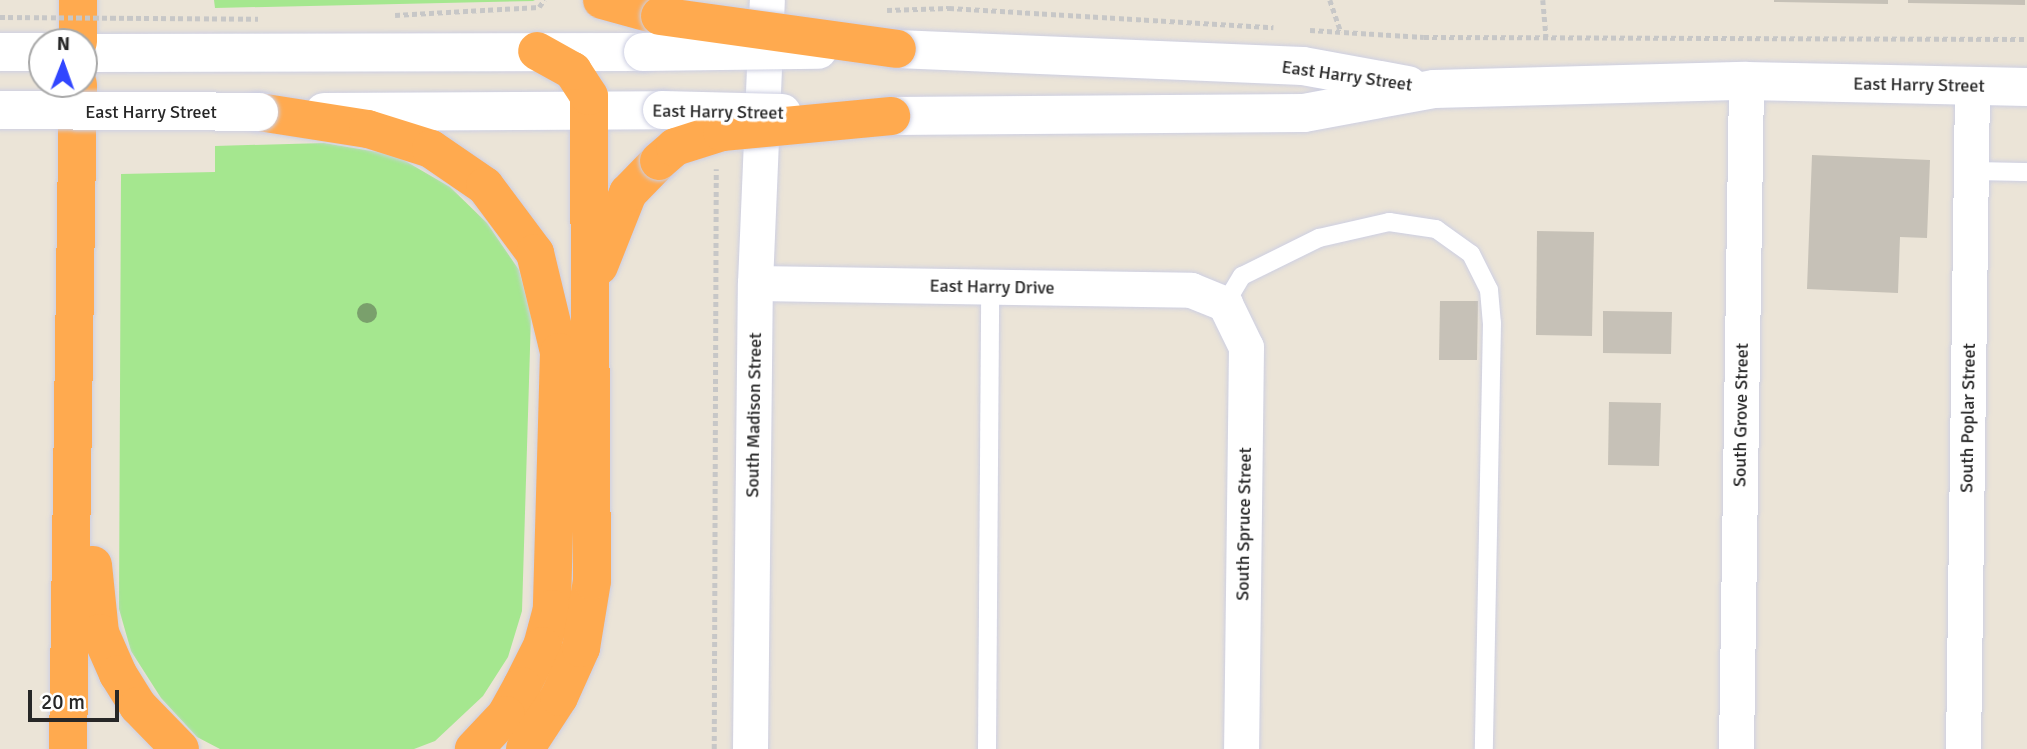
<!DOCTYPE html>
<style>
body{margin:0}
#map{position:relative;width:2027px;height:749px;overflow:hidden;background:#ebe4d7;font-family:Signika,sans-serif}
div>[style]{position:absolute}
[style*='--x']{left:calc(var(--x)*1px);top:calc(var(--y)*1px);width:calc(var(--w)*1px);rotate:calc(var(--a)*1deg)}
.green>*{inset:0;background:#a5e78f}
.building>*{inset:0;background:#c6c1b7}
.path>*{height:4.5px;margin-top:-2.25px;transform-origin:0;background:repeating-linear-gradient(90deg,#c7c7c7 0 5px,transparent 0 8.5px)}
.roads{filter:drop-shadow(0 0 2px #cdcfe2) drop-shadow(0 0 2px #cdcfe2)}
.lane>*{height:18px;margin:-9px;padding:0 9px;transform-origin:9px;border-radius:9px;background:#fff}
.street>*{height:35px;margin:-17.5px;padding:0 17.5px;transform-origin:17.5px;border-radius:17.5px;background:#fff}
.secondary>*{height:38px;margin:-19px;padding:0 19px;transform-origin:19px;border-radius:19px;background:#fff}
.highway>*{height:38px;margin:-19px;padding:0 19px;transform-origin:19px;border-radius:19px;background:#ffaa4f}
.path-bridge>*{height:4.5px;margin-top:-2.25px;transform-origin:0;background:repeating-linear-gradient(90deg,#c7c7c7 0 5px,transparent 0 8.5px)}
.bridges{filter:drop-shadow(0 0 2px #cdcfe2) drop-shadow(0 0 2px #cdcfe2)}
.secondary-bridge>*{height:38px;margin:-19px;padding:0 19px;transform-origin:19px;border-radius:19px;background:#fff}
.highway-bridge>*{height:38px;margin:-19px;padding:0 19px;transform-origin:19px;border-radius:19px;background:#ffaa4f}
.trees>*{width:20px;height:20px;margin:-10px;border-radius:50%;background:#7aa06c}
span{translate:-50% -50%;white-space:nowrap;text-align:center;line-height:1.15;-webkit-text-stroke:7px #fff;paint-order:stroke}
.street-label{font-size:18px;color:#272727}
.north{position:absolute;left:28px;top:28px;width:70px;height:70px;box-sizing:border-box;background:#fff;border:2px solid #a9a9a9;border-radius:50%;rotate:1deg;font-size:19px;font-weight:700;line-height:28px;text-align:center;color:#272727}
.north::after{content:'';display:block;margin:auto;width:24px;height:32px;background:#3146ff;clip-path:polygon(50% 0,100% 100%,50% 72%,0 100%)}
.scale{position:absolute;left:28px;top:690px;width:91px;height:32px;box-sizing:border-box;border:4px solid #272727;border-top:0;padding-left:9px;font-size:21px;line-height:24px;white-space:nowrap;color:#272727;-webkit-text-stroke:5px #fff;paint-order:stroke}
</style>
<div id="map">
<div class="green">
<i style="clip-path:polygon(214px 0,533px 0,535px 1px,215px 8px)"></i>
<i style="clip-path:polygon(324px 143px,395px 155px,450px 187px,487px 223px,519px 270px,531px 316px,522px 611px,508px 657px,483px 696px,435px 741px,414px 749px,220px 749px,197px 737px,161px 698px,131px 651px,119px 609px,121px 174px,215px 172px,215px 146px)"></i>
</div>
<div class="building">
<i style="clip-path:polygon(1774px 0,1888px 0,1888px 4px,1774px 2px)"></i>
<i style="clip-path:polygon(1908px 0,2025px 0,2025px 5px,1908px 3px)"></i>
<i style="clip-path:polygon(1812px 155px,1930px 160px,1927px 238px,1900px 237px,1898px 293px,1807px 289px)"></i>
<i style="clip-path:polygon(1537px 231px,1594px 232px,1592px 336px,1536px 335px)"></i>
<i style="clip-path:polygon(1440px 301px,1478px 301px,1477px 360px,1439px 360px)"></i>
<i style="clip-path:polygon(1603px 311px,1672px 312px,1671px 354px,1603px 353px)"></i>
<i style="clip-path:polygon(1609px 402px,1661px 403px,1659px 466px,1608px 465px)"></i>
</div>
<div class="path">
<i style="--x:1330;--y:0;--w:34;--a:71"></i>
<i style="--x:1543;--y:0;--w:37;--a:85"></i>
<i style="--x:887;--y:10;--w:62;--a:-1.8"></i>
<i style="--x:949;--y:8;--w:325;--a:3.4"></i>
<i style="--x:395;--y:15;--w:144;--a:-3.2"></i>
<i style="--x:539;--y:7;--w:9;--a:-54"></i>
<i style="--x:1310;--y:30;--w:114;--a:3.5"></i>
<i style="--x:1424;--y:37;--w:603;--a:0.19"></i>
<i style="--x:714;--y:749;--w:580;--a:-89.8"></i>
</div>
<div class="roads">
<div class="lane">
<i style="--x:1971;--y:171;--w:56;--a:1"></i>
<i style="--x:1225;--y:304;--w:33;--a:-59"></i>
<i style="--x:1242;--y:276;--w:86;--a:-26.3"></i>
<i style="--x:1319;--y:238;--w:72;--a:-12.9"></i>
<i style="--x:1389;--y:222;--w:48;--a:8.5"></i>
<i style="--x:1436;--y:229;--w:43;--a:35.5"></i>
<i style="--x:1471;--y:254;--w:40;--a:63.4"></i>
<i style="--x:1489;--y:290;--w:33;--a:85"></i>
<i style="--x:1492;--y:323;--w:426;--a:91.1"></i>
<i style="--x:987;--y:749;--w:462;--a:-89.6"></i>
</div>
<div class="street">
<i style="--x:755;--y:283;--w:436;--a:0.9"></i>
<i style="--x:1191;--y:290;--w:37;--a:22"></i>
<i style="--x:1225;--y:304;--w:48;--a:64"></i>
<i style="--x:1246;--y:347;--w:402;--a:90.7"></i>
<i style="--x:750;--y:749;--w:466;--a:-89.4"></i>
<i style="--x:755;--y:283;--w:283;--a:-87.6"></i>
<i style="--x:1736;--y:749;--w:668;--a:-89.14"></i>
<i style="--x:1963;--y:749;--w:662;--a:-89.22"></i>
</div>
<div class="secondary">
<i style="--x:897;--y:49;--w:406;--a:2.4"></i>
<i style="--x:1303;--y:66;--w:107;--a:10.3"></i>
<i style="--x:0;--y:52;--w:42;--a:0"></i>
<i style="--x:84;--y:53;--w:559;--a:-0.1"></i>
<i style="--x:324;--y:112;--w:338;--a:-0.3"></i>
<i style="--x:891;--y:116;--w:413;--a:-0.4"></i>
<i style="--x:1304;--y:113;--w:132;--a:-10.5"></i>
<i style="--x:1434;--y:89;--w:312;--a:-1.5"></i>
<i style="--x:1746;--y:81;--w:281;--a:1.2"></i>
</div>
<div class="highway">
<i style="--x:602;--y:0;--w:60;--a:15.4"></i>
<i style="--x:78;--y:42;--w:42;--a:-90"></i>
<i style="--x:259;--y:112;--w:110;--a:8.9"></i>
<i style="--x:368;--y:129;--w:66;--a:17.6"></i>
<i style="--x:431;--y:149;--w:65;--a:34.4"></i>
<i style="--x:485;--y:186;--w:84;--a:53.3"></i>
<i style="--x:535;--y:253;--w:102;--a:76.4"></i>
<i style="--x:559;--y:352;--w:257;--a:91.6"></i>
<i style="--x:552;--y:609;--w:38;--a:105"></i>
<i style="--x:542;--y:646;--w:45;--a:116.6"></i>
<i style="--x:522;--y:686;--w:33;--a:119"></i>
<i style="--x:506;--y:715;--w:47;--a:133.3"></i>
<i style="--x:599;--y:266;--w:79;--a:-68.3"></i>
<i style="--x:628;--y:193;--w:45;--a:-45.9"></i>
<i style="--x:93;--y:565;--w:68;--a:84.1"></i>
<i style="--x:100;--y:633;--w:45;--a:66.3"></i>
<i style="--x:118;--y:674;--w:38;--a:58"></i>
<i style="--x:138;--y:706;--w:60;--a:45.7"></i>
<i style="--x:68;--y:749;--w:665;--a:-89.14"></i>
<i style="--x:525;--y:749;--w:62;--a:-56.8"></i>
<i style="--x:559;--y:697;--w:54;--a:-65.8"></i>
<i style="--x:581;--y:648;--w:68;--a:-80.7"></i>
<i style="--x:592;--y:581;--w:485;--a:-90.4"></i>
<i style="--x:589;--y:96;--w:30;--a:-123"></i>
<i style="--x:573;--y:71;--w:41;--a:-150.9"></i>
</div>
</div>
<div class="path-bridge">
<i style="--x:0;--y:17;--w:258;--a:0.4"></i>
</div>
<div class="bridges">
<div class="secondary-bridge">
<i style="--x:643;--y:52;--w:175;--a:-0.7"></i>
<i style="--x:0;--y:110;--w:259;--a:0.4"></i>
<i style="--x:662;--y:110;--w:120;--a:1.4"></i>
</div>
<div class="highway-bridge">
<i style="--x:660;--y:16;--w:239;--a:7.9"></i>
<i style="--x:659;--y:161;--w:21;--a:-41"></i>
<i style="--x:675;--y:147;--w:49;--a:-17.7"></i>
<i style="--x:722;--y:132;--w:170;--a:-5.4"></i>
</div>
</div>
<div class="trees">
<i style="left:367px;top:313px"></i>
</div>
<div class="street-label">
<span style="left:1347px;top:76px;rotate:8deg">East Harry Street</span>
<span style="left:1919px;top:85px;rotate:1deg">East Harry Street</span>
<span style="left:151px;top:112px">East Harry Street</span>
<span style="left:718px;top:112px;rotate:1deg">East Harry Street</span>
<span style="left:992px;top:287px;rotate:1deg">East Harry Drive</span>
<span style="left:754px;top:415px;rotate:-89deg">South Madison Street</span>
<span style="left:1741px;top:415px;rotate:-89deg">South Grove Street</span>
<span style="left:1968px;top:418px;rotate:-89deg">South Poplar Street</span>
<span style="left:1244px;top:524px;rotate:-89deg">South Spruce Street</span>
</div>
<div class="north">N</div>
<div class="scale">20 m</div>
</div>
